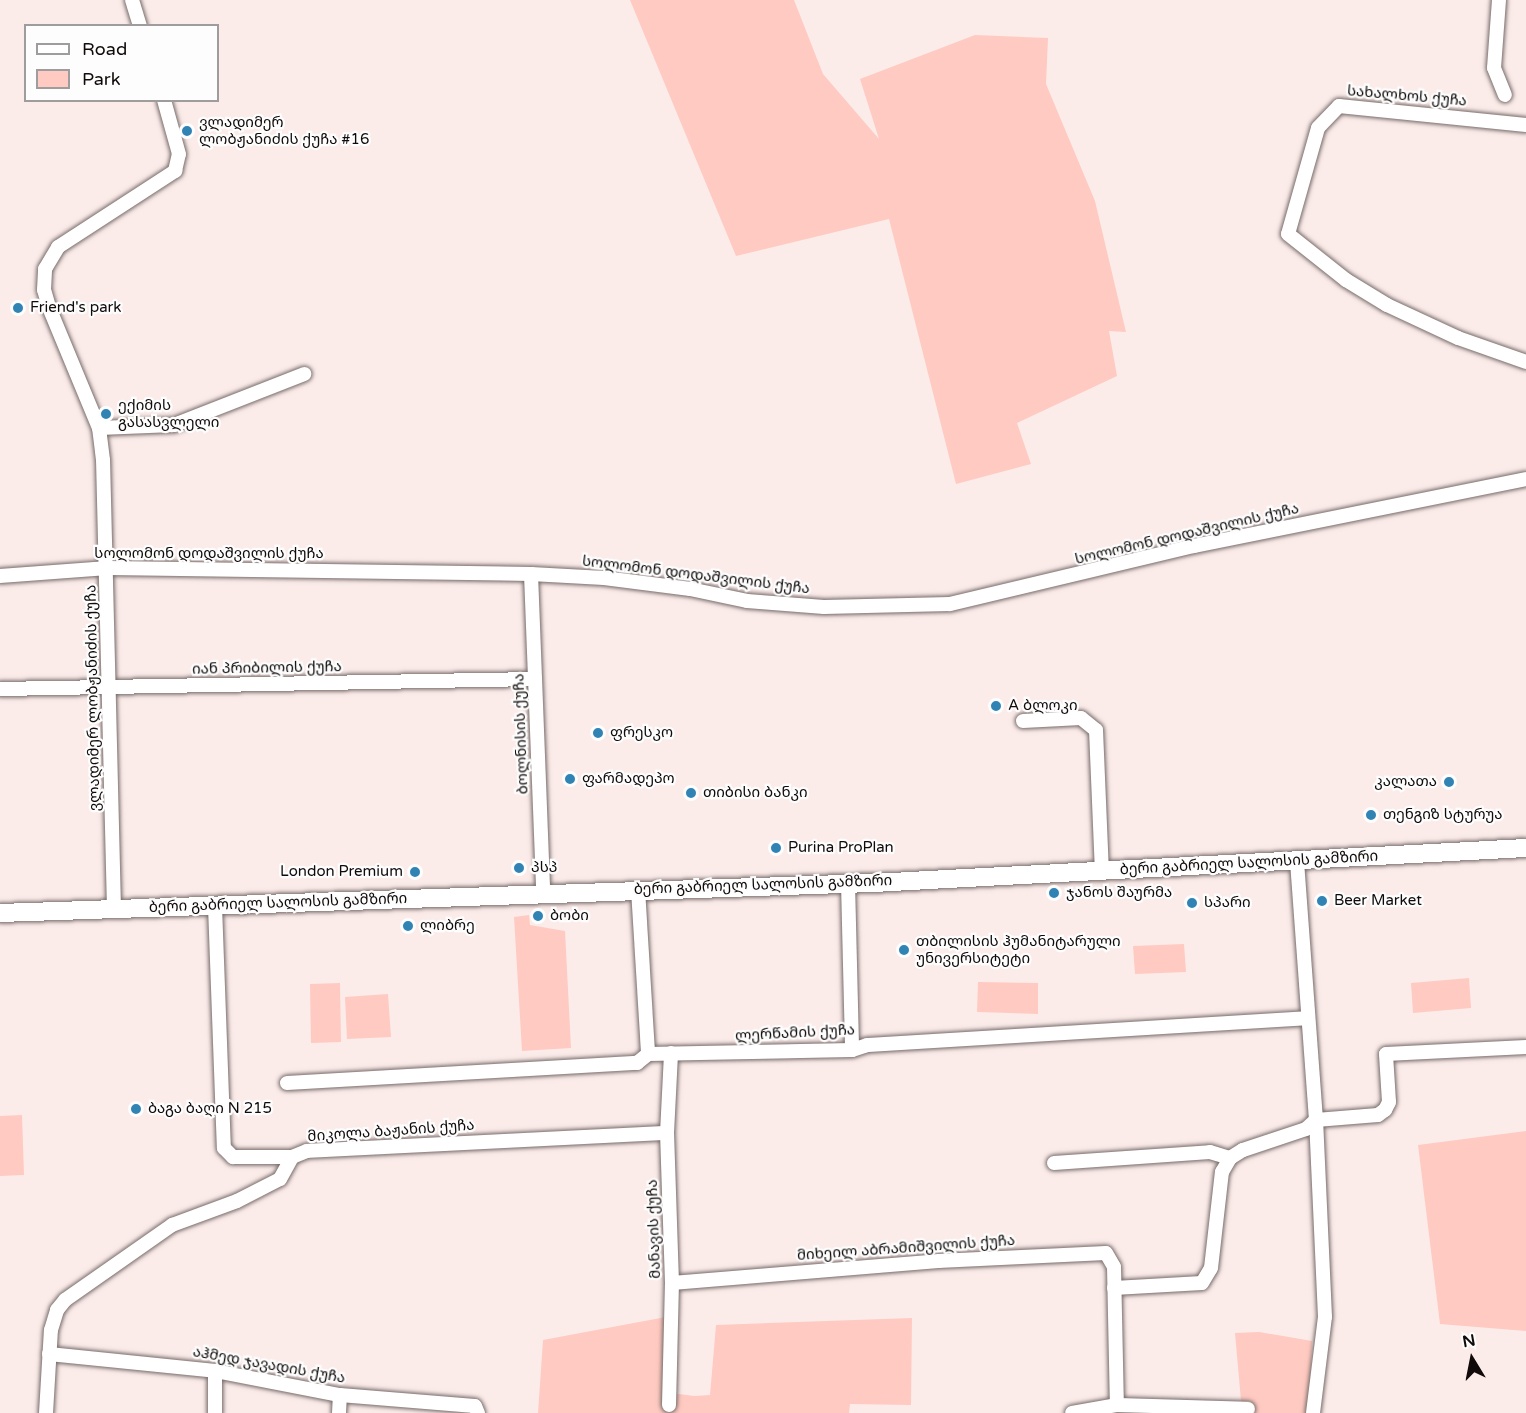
<!DOCTYPE html>
<meta charset="utf-8">
<style>
body{margin:0}
#map{position:relative;width:1526px;height:1413px;overflow:hidden;background:#fbecea;font-family:"Varela Round","Noto Sans Georgian",sans-serif}
div>[style]{position:absolute}
[style*='--x']{left:calc(var(--x)*1px);top:calc(var(--y)*1px);width:calc(var(--w)*1px);rotate:calc(var(--a)*1deg)}
.green>*{inset:0;background:#ffcac1}
.roads{filter:drop-shadow(0 0 2px #776b69) drop-shadow(0 0 2px #776b69)}
.street>*{height:14px;margin:-7px;padding:0 7px;transform-origin:7px;border-radius:7px;background:#fff}
.secondary>*{height:18px;margin:-9px;padding:0 9px;transform-origin:9px;border-radius:9px;background:#fff}
.dots>*{width:16px;height:16px;translate:-50% -50%;box-sizing:border-box;border:3px solid #fdfdfd;border-radius:50%}
span{translate:-50% -50%;white-space:nowrap;text-align:center;line-height:1.15;-webkit-text-stroke:4.5px #fdfdfd;paint-order:stroke}
.street-label{font-size:15px;color:#100b0a}
.poi-label{font-size:15px;color:#100b0a}
.left{translate:0 -50%;text-align:left}
.right{translate:-100% -50%;text-align:right}
.legend{position:absolute;left:24px;top:24px;width:195px;height:78px;box-sizing:border-box;background:#fdfdfd;border:2px solid #9e9c9c;margin:0;padding:8px 10px;list-style:none;font-size:18px;color:#100b0a}
.legend li{display:flex;align-items:center;gap:12px;height:30px}
.legend b{width:30px;border:2px solid #9e9c9c}
.north{position:absolute;left:1442px;top:1329px;width:60px;height:60px;-webkit-text-stroke:4px #fdfdfd;paint-order:stroke;rotate:350deg;font-size:16px;font-weight:700;line-height:24px;text-align:center;color:#100b0a}
.north::after{content:'';display:block;margin:auto;width:21px;height:27px;background:#100b0a;clip-path:polygon(50% 0,100% 100%,50% 72%,0 100%)}
</style>
<div id="map">
<div class="green">
<i style="clip-path:polygon(630px 0,794px 0,823px 74px,879px 139px,860px 79px,975px 35px,1048px 38px,1046px 84px,1095px 201px,1126px 332px,1109px 331px,1117px 376px,1017px 423px,1031px 464px,956px 484px,889px 219px,736px 256px)"></i>
<i style="clip-path:polygon(529px 915px,530px 925px,565px 931px,571px 1048px,522px 1051px,514px 917px)"></i>
<i style="clip-path:polygon(1184px 944px,1186px 972px,1135px 974px,1133px 946px)"></i>
<i style="clip-path:polygon(1469px 978px,1471px 1008px,1413px 1013px,1411px 983px)"></i>
<i style="clip-path:polygon(978px 982px,1038px 983px,1038px 1014px,977px 1012px)"></i>
<i style="clip-path:polygon(340px 983px,341px 1042px,311px 1043px,310px 984px)"></i>
<i style="clip-path:polygon(388px 994px,391px 1037px,347px 1039px,345px 997px)"></i>
<i style="clip-path:polygon(22px 1115px,24px 1175px,0 1176px,0 1116px)"></i>
<i style="clip-path:polygon(1526px 1131px,1526px 1331px,1440px 1324px,1418px 1145px)"></i>
<i style="clip-path:polygon(666px 1317px,664px 1392px,694px 1396px,710px 1395px,716px 1325px,912px 1318px,911px 1405px,850px 1404px,849px 1413px,538px 1413px,543px 1340px)"></i>
<i style="clip-path:polygon(1259px 1332px,1312px 1341px,1309px 1413px,1146px 1413px,1242px 1412px,1235px 1333px)"></i>
</div>
<div class="roads">
<div class="street">
<i style="--x:132;--y:0;--w:27;--a:73"></i>
<i style="--x:1499;--y:0;--w:68;--a:94.2"></i>
<i style="--x:1494;--y:68;--w:29;--a:68"></i>
<i style="--x:1526;--y:125;--w:188;--a:-174.2"></i>
<i style="--x:1339;--y:106;--w:30;--a:134"></i>
<i style="--x:1318;--y:128;--w:110;--a:105.8"></i>
<i style="--x:1288;--y:234;--w:74;--a:38.4"></i>
<i style="--x:1346;--y:280;--w:48;--a:31.4"></i>
<i style="--x:1387;--y:305;--w:78;--a:24.9"></i>
<i style="--x:1458;--y:338;--w:72;--a:19.4"></i>
<i style="--x:99;--y:428;--w:75;--a:-2.3"></i>
<i style="--x:174;--y:425;--w:140;--a:-21.4"></i>
<i style="--x:531;--y:574;--w:319;--a:87.8"></i>
<i style="--x:0;--y:576;--w:108;--a:-4.2"></i>
<i style="--x:108;--y:568;--w:423;--a:0.8"></i>
<i style="--x:531;--y:574;--w:73;--a:3.1"></i>
<i style="--x:604;--y:578;--w:87;--a:7.3"></i>
<i style="--x:690;--y:589;--w:58;--a:11.9"></i>
<i style="--x:747;--y:601;--w:77;--a:4.5"></i>
<i style="--x:824;--y:607;--w:126;--a:-1.4"></i>
<i style="--x:950;--y:604;--w:251;--a:-13.4"></i>
<i style="--x:1194;--y:546;--w:339;--a:-11.4"></i>
<i style="--x:0;--y:689;--w:535;--a:-1.07"></i>
<i style="--x:1023;--y:721;--w:58;--a:-3"></i>
<i style="--x:1081;--y:718;--w:19;--a:39"></i>
<i style="--x:1096;--y:730;--w:141;--a:87.6"></i>
<i style="--x:848;--y:883;--w:167;--a:88.6"></i>
<i style="--x:638;--y:889;--w:165;--a:86.5"></i>
<i style="--x:215;--y:906;--w:242;--a:87.9"></i>
<i style="--x:224;--y:1148;--w:13;--a:45"></i>
<i style="--x:233;--y:1157;--w:59;--a:0"></i>
<i style="--x:114;--y:909;--w:449;--a:-91.4"></i>
<i style="--x:103;--y:460;--w:32;--a:-97"></i>
<i style="--x:99;--y:428;--w:131;--a:-112.5"></i>
<i style="--x:49;--y:307;--w:18;--a:-106"></i>
<i style="--x:44;--y:290;--w:21;--a:-87"></i>
<i style="--x:45;--y:269;--w:26;--a:-59"></i>
<i style="--x:58;--y:247;--w:140;--a:-33"></i>
<i style="--x:175;--y:171;--w:17;--a:-77"></i>
<i style="--x:179;--y:154;--w:56;--a:-105.5"></i>
<i style="--x:287;--y:1083;--w:351;--a:-3.3"></i>
<i style="--x:637;--y:1063;--w:14;--a:-39"></i>
<i style="--x:648;--y:1054;--w:204;--a:-1.1"></i>
<i style="--x:852;--y:1050;--w:16;--a:-18"></i>
<i style="--x:867;--y:1045;--w:441;--a:-3.5"></i>
<i style="--x:1054;--y:1163;--w:156;--a:-4"></i>
<i style="--x:1210;--y:1152;--w:21;--a:17"></i>
<i style="--x:672;--y:1283;--w:267;--a:-4.7"></i>
<i style="--x:938;--y:1261;--w:168;--a:-2.7"></i>
<i style="--x:1106;--y:1253;--w:16;--a:60"></i>
<i style="--x:1114;--y:1267;--w:138;--a:88.8"></i>
<i style="--x:1114;--y:1288;--w:88;--a:-3.3"></i>
<i style="--x:1202;--y:1283;--w:17;--a:-59"></i>
<i style="--x:1211;--y:1268;--w:97;--a:-83.5"></i>
<i style="--x:1222;--y:1172;--w:16;--a:-60"></i>
<i style="--x:1230;--y:1158;--w:15;--a:-32"></i>
<i style="--x:1243;--y:1150;--w:66;--a:-18.4"></i>
<i style="--x:1306;--y:1129;--w:13;--a:-42"></i>
<i style="--x:1316;--y:1120;--w:260;--a:-94.2"></i>
<i style="--x:49;--y:1354;--w:167;--a:5.8"></i>
<i style="--x:215;--y:1371;--w:127;--a:10.9"></i>
<i style="--x:340;--y:1395;--w:135;--a:4.7"></i>
<i style="--x:475;--y:1406;--w:8;--a:67"></i>
<i style="--x:215;--y:1371;--w:42;--a:90"></i>
<i style="--x:669;--y:1405;--w:122;--a:-88.6"></i>
<i style="--x:672;--y:1283;--w:150;--a:-91.9"></i>
<i style="--x:667;--y:1133;--w:80;--a:-87.1"></i>
<i style="--x:46;--y:1413;--w:83;--a:-86.6"></i>
<i style="--x:51;--y:1330;--w:21;--a:-73"></i>
<i style="--x:57;--y:1310;--w:13;--a:-51"></i>
<i style="--x:65;--y:1300;--w:131;--a:-35"></i>
<i style="--x:172;--y:1225;--w:69;--a:-20.3"></i>
<i style="--x:237;--y:1201;--w:48;--a:-27.1"></i>
<i style="--x:280;--y:1179;--w:25;--a:-61"></i>
<i style="--x:292;--y:1157;--w:16;--a:-22"></i>
<i style="--x:307;--y:1151;--w:360;--a:-2.9"></i>
<i style="--x:339;--y:1413;--w:18;--a:-87"></i>
<i style="--x:1072;--y:1413;--w:46;--a:-10.1"></i>
<i style="--x:1117;--y:1405;--w:131;--a:1.7"></i>
<i style="--x:1313;--y:1413;--w:97;--a:-82.9"></i>
<i style="--x:1325;--y:1317;--w:197;--a:-92.6"></i>
<i style="--x:1316;--y:1120;--w:62;--a:-4.6"></i>
<i style="--x:1378;--y:1115;--w:9;--a:-36"></i>
<i style="--x:1385;--y:1110;--w:9;--a:-63"></i>
<i style="--x:1389;--y:1102;--w:48;--a:-93.6"></i>
<i style="--x:1386;--y:1054;--w:140;--a:-2.9"></i>
</div>
<div class="secondary">
<i style="--x:0;--y:913;--w:874;--a:-1.97"></i>
<i style="--x:873;--y:883;--w:654;--a:-3.07"></i>
</div>
</div>
<div class="dots">
<i style="left:187px;top:131px;background:#3183b4"></i>
<i style="left:18px;top:308px;background:#3183b4"></i>
<i style="left:106px;top:414px;background:#3183b4"></i>
<i style="left:996px;top:706px;background:#3183b4"></i>
<i style="left:598px;top:733px;background:#3183b4"></i>
<i style="left:570px;top:779px;background:#3183b4"></i>
<i style="left:1449px;top:782px;background:#3183b4"></i>
<i style="left:691px;top:793px;background:#3183b4"></i>
<i style="left:1371px;top:815px;background:#3183b4"></i>
<i style="left:776px;top:848px;background:#3183b4"></i>
<i style="left:519px;top:868px;background:#3183b4"></i>
<i style="left:415px;top:872px;background:#3183b4"></i>
<i style="left:1054px;top:893px;background:#3183b4"></i>
<i style="left:1322px;top:901px;background:#3183b4"></i>
<i style="left:1192px;top:903px;background:#3183b4"></i>
<i style="left:538px;top:916px;background:#3183b4"></i>
<i style="left:408px;top:926px;background:#3183b4"></i>
<i style="left:904px;top:950px;background:#3183b4"></i>
<i style="left:136px;top:1109px;background:#3183b4"></i>
</div>
<div class="street-label">
<span style="left:1407px;top:96px;rotate:5deg">სახალხოს ქუჩა</span>
<span style="left:1187px;top:534px;rotate:-13deg">სოლომონ დოდაშვილის ქუჩა</span>
<span style="left:209px;top:554px">სოლომონ დოდაშვილის ქუჩა</span>
<span style="left:696px;top:575px;rotate:7deg">სოლომონ დოდაშვილის ქუჩა</span>
<span style="left:267px;top:668px;rotate:-1deg">იან პრიბილის ქუჩა</span>
<span style="left:93px;top:698px;rotate:-91deg">ვლადიმერ ლობჟანიძის ქუჩა</span>
<span style="left:521px;top:734px;rotate:-92deg">ბოლნისის ქუჩა</span>
<span style="left:1249px;top:863px;rotate:-3deg">ბერი გაბრიელ სალოსის გამზირი</span>
<span style="left:763px;top:885px;rotate:-2deg">ბერი გაბრიელ სალოსის გამზირი</span>
<span style="left:278px;top:903px;rotate:-2deg">ბერი გაბრიელ სალოსის გამზირი</span>
<span style="left:795px;top:1033px;rotate:-3deg">ლერწამის ქუჩა</span>
<span style="left:391px;top:1131px;rotate:-4deg">მიკოლა ბაჟანის ქუჩა</span>
<span style="left:654px;top:1229px;rotate:-92deg">მანავის ქუჩა</span>
<span style="left:906px;top:1248px;rotate:-4deg">მიხეილ აბრამიშვილის ქუჩა</span>
<span style="left:269px;top:1365px;rotate:10deg">აჰმედ ჯავადის ქუჩა</span>
</div>
<div class="poi-label">
<span class="left" style="left:199px;top:131px">ვლადიმერ<br>ლობჟანიძის ქუჩა #16</span>
<span class="left" style="left:30px;top:308px">Friend's park</span>
<span class="left" style="left:118px;top:414px">ექიმის<br>გასასვლელი</span>
<span class="left" style="left:1008px;top:706px">A ბლოკი</span>
<span class="left" style="left:610px;top:733px">ფრესკო</span>
<span class="left" style="left:582px;top:779px">ფარმადეპო</span>
<span class="right" style="left:1437px;top:782px">კალათა</span>
<span class="left" style="left:703px;top:793px">თიბისი ბანკი</span>
<span class="left" style="left:1383px;top:815px">თენგიზ სტურუა</span>
<span class="left" style="left:788px;top:848px">Purina ProPlan</span>
<span class="left" style="left:531px;top:868px">პსპ</span>
<span class="right" style="left:403px;top:872px">London Premium</span>
<span class="left" style="left:1066px;top:893px">ჯანოს შაურმა</span>
<span class="left" style="left:1334px;top:901px">Beer Market</span>
<span class="left" style="left:1204px;top:903px">სპარი</span>
<span class="left" style="left:550px;top:916px">ბობი</span>
<span class="left" style="left:420px;top:926px">ლიბრე</span>
<span class="left" style="left:916px;top:950px">თბილისის ჰუმანიტარული<br>უნივერსიტეტი</span>
<span class="left" style="left:148px;top:1109px">ბაგა ბაღი N 215</span>
</div>
<ul class="legend">
<li><b style="height:8px;background:#fff"></b>Road</li>
<li><b style="height:16px;background:#ffcac1"></b>Park</li>
</ul>
<div class="north">N</div>
</div>
